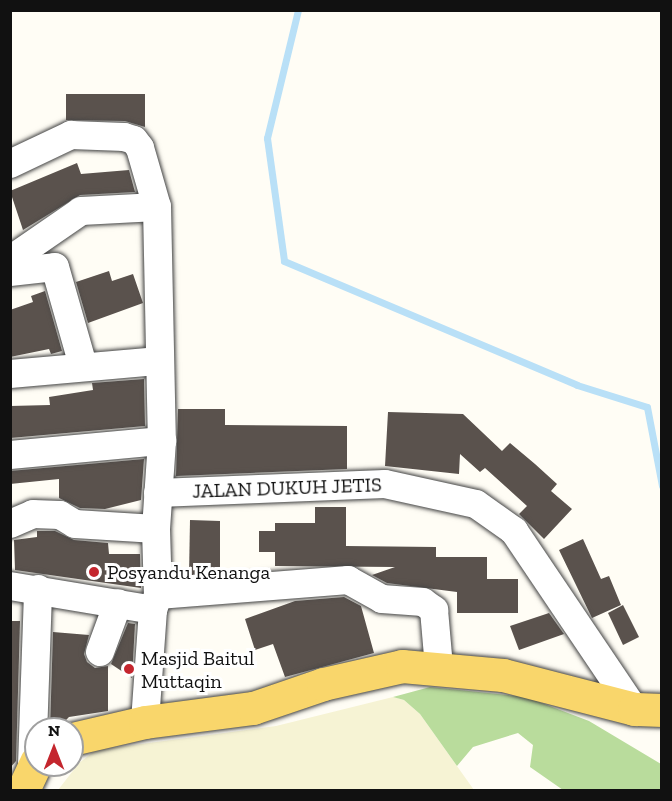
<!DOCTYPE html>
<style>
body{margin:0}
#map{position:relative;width:672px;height:801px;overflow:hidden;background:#fffdf5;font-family:"Zilla Slab",serif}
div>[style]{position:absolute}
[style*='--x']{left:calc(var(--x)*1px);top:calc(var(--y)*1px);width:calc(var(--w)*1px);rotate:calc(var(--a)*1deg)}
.farmland>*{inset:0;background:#f6f3d4}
.forest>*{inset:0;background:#b9dc9c}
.stream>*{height:7px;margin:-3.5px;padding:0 3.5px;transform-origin:3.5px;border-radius:3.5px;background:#b9e0f7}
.building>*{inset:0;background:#5a524d}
.roads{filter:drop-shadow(0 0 2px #444) drop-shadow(0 0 2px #444)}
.minor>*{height:28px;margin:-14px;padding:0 14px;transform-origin:14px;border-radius:14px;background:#fff}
.major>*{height:33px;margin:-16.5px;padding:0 16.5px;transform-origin:16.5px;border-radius:16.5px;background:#f9d66b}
.dots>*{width:16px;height:16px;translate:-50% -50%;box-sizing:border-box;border:3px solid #fff;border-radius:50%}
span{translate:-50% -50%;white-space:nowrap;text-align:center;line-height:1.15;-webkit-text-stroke:6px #fff;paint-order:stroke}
.street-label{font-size:20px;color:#111}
.poi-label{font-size:20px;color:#111}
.left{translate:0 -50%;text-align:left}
.frame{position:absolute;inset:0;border:12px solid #111;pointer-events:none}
.north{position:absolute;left:24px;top:717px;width:60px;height:60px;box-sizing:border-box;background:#fff;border:2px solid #a0a0a0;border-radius:50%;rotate:0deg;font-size:16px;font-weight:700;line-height:24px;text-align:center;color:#111}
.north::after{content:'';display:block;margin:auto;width:21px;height:27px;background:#c4262e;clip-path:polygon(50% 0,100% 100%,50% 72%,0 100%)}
</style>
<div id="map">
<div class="farmland">
<i style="clip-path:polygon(393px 697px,404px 700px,420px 714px,474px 790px,58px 790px,79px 763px,96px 750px,276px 726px)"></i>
</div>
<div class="forest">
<i style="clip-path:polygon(430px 687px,526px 697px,589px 721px,661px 764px,661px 790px,563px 790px,530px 767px,533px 745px,518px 733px,473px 747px,457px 766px,420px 714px,404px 700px,393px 697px)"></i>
</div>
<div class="stream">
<i style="--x:298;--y:10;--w:132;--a:103.6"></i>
<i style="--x:267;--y:138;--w:124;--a:82.1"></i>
<i style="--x:284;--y:261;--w:318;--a:22.9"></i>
<i style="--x:577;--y:385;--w:73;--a:17.4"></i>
<i style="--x:647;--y:407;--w:80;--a:79.2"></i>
</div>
<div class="building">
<i style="clip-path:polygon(66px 94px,145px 94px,145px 127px,125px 121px,66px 120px)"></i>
<i style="clip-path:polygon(77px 163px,81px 174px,129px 170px,135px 192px,80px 195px,23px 230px,10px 191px)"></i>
<i style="clip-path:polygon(109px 271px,112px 281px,133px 274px,143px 303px,88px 323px,76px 282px)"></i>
<i style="clip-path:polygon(45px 291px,62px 351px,51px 354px,49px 349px,10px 357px,10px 310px,33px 302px,31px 296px)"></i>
<i style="clip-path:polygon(144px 379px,145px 426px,10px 438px,10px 406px,50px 405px,49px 397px,93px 390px,92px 383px)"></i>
<i style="clip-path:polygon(178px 409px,225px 409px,225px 425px,347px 426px,347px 469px,176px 476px)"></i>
<i style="clip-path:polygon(388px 412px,463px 414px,502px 451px,510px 443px,535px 464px,557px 484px,551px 491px,572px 509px,544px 539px,519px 514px,527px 506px,485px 468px,480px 472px,460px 454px,459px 474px,385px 466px)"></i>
<i style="clip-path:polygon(144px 459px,141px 500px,105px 509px,80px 508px,59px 498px,59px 479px,10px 484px,10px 471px)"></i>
<i style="clip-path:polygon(315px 507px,346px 507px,346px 546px,436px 547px,436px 557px,487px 557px,487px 579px,518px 579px,518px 613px,457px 613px,457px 592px,387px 583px,372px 575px,395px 567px,275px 566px,275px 552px,259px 552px,259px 531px,275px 531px,275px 523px,315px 523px)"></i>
<i style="clip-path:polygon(190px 520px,220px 521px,220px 574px,189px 576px)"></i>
<i style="clip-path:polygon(37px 531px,55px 531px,74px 540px,108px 543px,109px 554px,140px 554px,141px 588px,15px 570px,14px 540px,37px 537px)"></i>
<i style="clip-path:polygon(583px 539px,601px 579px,609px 576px,621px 605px,592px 618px,559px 550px)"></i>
<i style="clip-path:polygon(344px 597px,361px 606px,374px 653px,285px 677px,273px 644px,255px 650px,245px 619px,295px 601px)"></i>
<i style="clip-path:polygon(623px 605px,639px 637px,623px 645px,608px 613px)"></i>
<i style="clip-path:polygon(549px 613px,564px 634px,519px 650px,510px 626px)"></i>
<i style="clip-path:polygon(10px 621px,20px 621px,16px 761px,10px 768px)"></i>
<i style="clip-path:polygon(128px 623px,135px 624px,132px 678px,111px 664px)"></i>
<i style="clip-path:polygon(53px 632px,89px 635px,84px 654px,87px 662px,95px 668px,108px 666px,108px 711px,69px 717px,57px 729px,50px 729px)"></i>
</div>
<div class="roads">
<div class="minor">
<i style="--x:10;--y:164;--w:68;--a:-25.4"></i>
<i style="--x:71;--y:135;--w:53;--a:2.2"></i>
<i style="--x:124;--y:137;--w:10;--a:17"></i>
<i style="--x:134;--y:140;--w:10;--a:53"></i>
<i style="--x:140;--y:148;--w:61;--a:73.9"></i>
<i style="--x:157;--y:207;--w:234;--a:88.8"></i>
<i style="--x:162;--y:441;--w:88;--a:93.9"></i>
<i style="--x:156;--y:529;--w:66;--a:88.3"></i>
<i style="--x:158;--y:595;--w:16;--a:108"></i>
<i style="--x:153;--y:610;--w:112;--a:94.1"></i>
<i style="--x:10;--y:260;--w:86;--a:-34.6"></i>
<i style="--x:81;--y:211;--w:76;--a:-3"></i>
<i style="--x:10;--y:272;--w:45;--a:-6.3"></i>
<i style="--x:55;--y:267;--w:102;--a:74.1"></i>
<i style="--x:10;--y:374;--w:150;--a:-5"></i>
<i style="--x:10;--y:455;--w:153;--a:-5.3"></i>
<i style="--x:158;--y:493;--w:227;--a:-2.3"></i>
<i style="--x:385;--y:484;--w:93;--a:12.4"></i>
<i style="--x:476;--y:504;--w:47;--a:35.4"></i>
<i style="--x:514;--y:531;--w:215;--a:56"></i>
<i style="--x:10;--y:524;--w:25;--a:-23"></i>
<i style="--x:33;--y:514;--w:27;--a:2"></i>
<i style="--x:60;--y:515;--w:17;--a:31"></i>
<i style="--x:75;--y:524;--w:81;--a:3.5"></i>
<i style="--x:10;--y:586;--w:145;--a:9.5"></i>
<i style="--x:158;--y:595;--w:191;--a:-4.5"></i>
<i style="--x:348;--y:580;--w:39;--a:29"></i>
<i style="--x:382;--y:599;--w:41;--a:4.2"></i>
<i style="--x:423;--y:602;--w:14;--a:36"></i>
<i style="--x:434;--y:610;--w:57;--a:85"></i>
<i style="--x:100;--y:652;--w:52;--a:-69.8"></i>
<i style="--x:32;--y:765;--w:176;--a:-88"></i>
</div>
<div class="major">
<i style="--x:72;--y:739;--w:75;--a:-13.1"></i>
<i style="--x:145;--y:722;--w:109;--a:-7.4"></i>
<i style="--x:253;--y:708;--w:74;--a:-18.9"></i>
<i style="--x:323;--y:684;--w:81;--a:-12.8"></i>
<i style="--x:402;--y:666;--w:101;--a:5.1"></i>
<i style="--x:503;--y:675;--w:135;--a:14.5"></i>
<i style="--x:634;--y:709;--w:28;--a:2"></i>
<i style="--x:23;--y:790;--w:31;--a:-65"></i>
</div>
</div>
<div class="dots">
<i style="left:94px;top:572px;background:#c4262e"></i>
<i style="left:129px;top:669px;background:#c4262e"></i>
</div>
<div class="street-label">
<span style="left:287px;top:488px;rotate:-2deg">JALAN DUKUH JETIS</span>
</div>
<div class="poi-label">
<span class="left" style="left:107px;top:572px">Posyandu Kenanga</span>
<span class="left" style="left:141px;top:670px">Masjid Baitul<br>Muttaqin</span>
</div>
<div class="frame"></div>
<div class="north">N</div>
</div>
